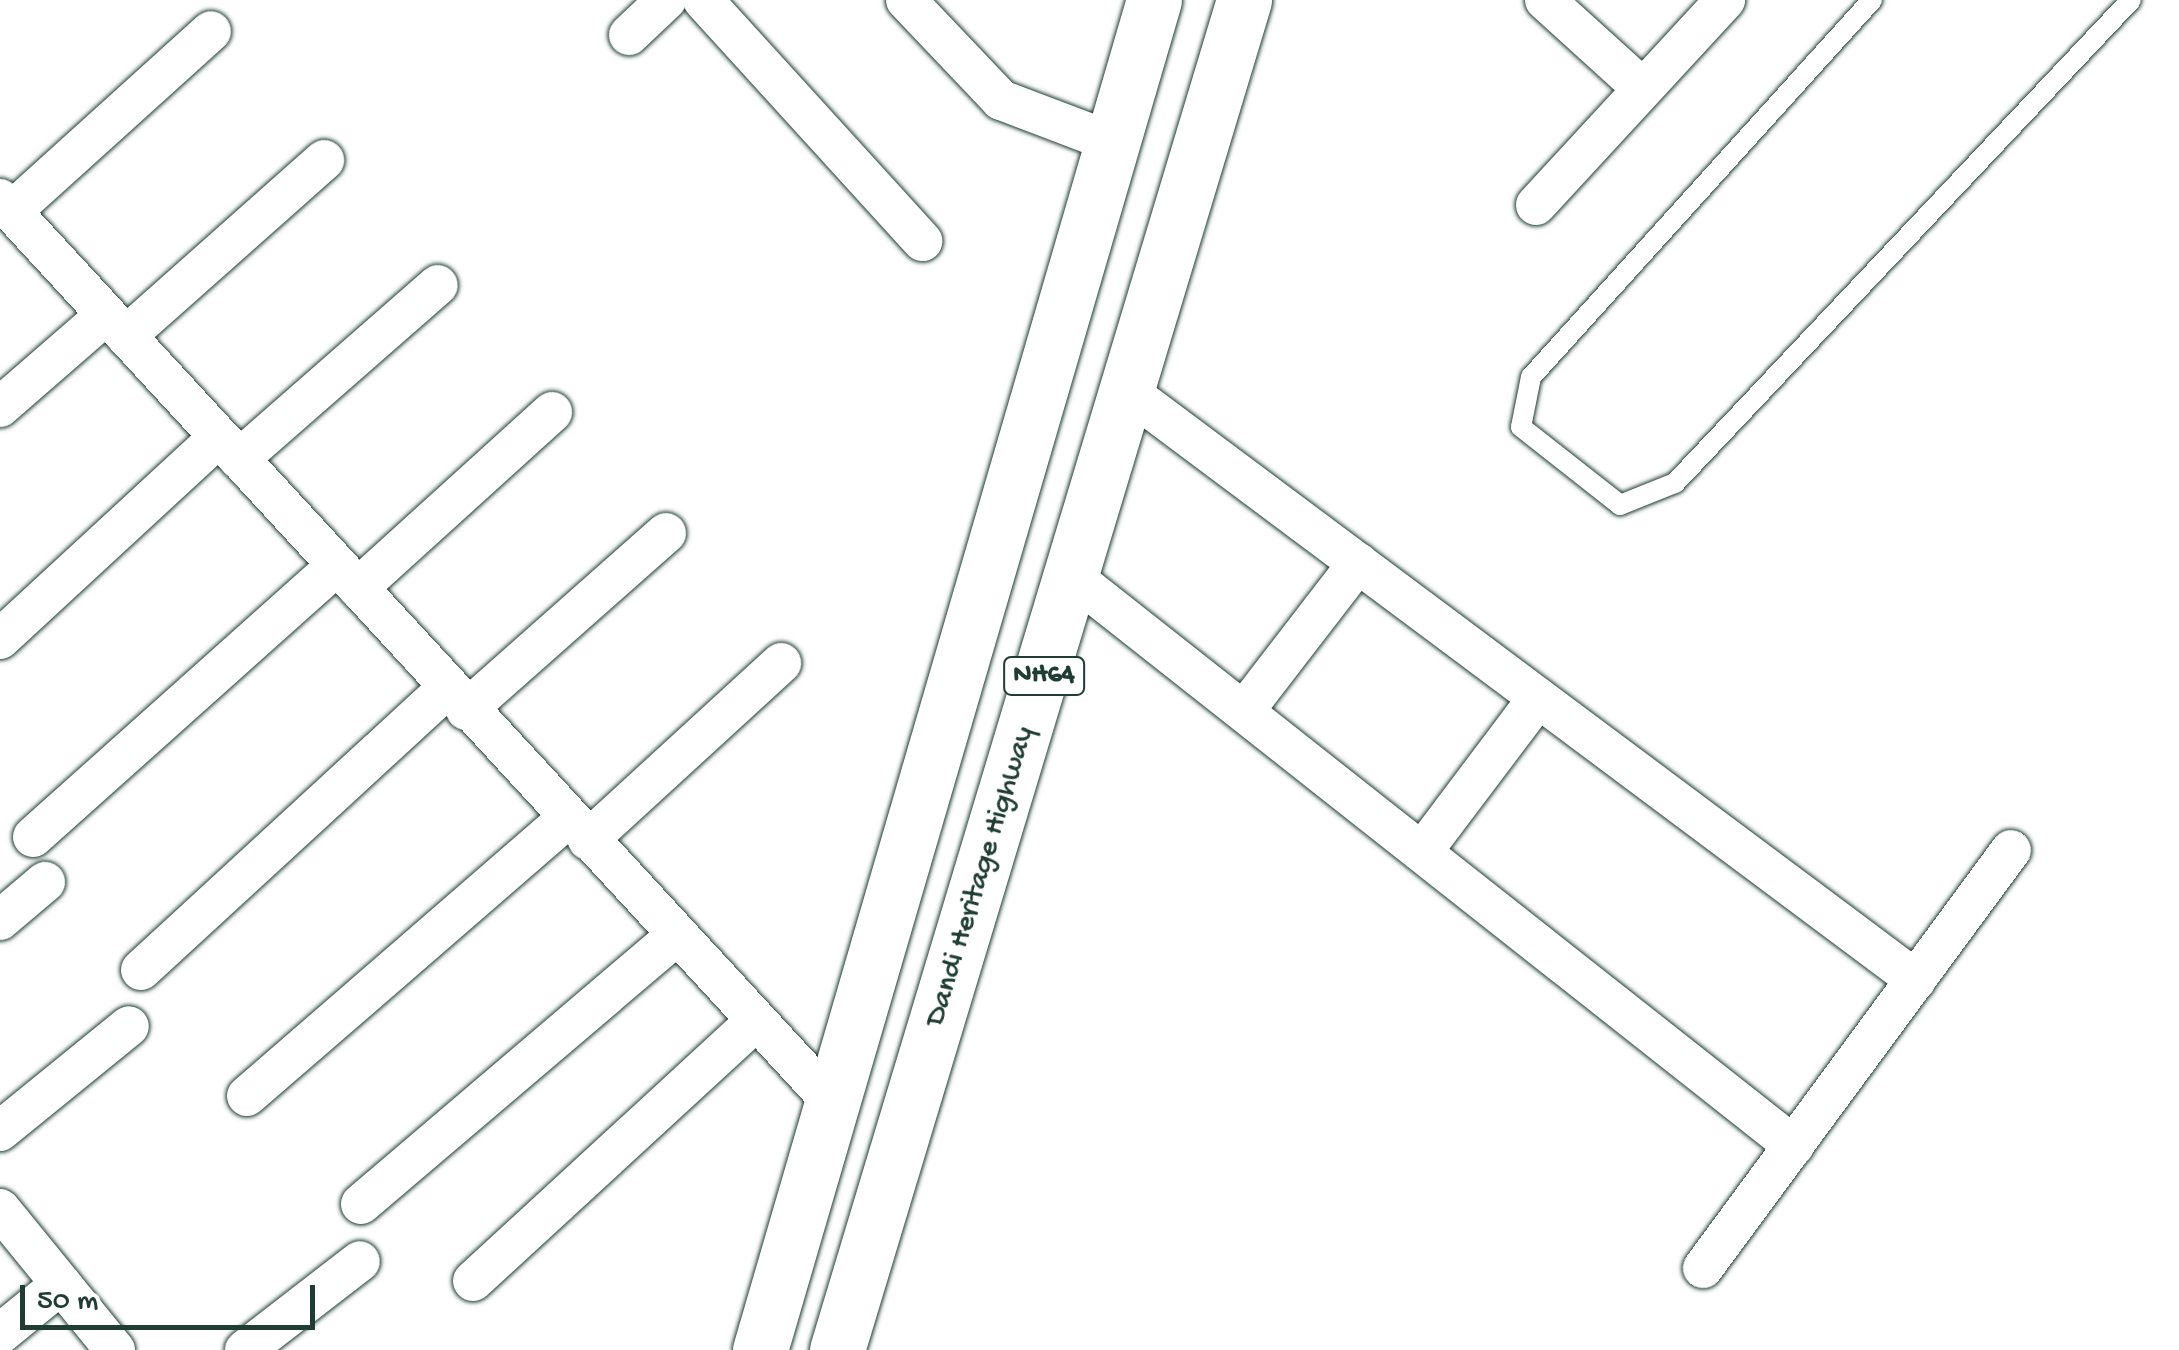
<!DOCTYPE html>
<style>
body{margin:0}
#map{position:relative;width:2179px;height:1350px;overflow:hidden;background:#fff;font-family:"Gochi Hand",sans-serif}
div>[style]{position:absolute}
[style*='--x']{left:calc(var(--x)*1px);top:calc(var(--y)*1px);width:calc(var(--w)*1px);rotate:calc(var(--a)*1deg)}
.roads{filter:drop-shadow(0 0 2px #1f3d34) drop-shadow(0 0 2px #1f3d34)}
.lane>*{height:20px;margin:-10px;padding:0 10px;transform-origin:10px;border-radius:10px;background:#fff}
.street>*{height:40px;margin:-20px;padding:0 20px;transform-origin:20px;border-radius:20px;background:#fff}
.primary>*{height:55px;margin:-27.5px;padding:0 27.5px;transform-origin:27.5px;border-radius:27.5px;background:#fff}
span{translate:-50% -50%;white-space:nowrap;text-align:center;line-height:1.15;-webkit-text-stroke:8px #fff;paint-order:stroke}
.shield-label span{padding:2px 8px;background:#fff;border:2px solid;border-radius:8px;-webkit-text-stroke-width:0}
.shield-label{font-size:28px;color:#1f3d34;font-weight:700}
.street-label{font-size:30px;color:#1f3d34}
.scale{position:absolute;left:20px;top:1285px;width:295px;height:45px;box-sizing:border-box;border:5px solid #1f3d34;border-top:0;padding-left:12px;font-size:30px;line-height:35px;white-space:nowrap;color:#1f3d34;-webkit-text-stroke:8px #fff;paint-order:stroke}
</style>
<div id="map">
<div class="roads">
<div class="lane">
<i style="--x:1872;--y:0;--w:508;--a:132.13"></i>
<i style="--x:1531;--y:377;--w:51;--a:101.3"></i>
<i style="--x:1521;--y:427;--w:126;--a:38.2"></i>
<i style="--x:1620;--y:505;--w:59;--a:-21.8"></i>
<i style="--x:1675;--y:483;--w:664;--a:-46.65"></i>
</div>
<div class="street">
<i style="--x:703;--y:0;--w:326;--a:47.7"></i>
<i style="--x:906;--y:0;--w:138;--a:46.5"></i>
<i style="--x:1001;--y:100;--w:121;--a:20.8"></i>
<i style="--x:1545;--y:0;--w:132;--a:42.2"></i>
<i style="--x:629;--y:35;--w:51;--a:-43.4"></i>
<i style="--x:0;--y:199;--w:1228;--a:47.34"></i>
<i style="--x:1536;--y:205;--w:279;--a:-47.3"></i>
<i style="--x:12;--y:211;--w:268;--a:-42.1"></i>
<i style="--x:126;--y:336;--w:265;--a:-41.6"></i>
<i style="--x:1126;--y:390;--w:986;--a:36.75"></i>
<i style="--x:0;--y:407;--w:140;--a:-41"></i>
<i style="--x:239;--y:459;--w:264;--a:-41.2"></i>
<i style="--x:1074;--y:578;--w:917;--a:38.27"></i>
<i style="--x:358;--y:588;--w:262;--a:-42.2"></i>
<i style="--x:0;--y:639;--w:298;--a:-42.7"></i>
<i style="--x:466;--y:710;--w:267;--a:-41.5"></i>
<i style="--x:1244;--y:711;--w:187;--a:-52.4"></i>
<i style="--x:33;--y:837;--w:408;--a:-41.8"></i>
<i style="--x:588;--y:840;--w:262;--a:-42.5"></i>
<i style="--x:1422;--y:852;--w:193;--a:-53"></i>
<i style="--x:0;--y:920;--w:59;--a:-40.2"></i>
<i style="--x:141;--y:970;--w:415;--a:-42.6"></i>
<i style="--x:247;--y:1096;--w:425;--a:-40.9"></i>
<i style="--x:0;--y:1131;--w:166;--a:-39.1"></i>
<i style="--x:361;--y:1204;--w:415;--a:-40.4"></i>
<i style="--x:0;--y:1209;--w:182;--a:50.8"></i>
<i style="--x:1703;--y:1268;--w:519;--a:-53.62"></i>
<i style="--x:473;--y:1281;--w:384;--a:-42.6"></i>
<i style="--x:0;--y:1334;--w:79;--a:-39.3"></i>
<i style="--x:245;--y:1350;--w:145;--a:-37.7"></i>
</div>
<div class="primary">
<i style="--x:760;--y:1350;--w:1406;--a:-73.73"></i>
<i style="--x:837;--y:1350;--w:1410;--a:-73.22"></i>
</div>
</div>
<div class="shield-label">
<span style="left:1044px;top:676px">NH64</span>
</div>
<div class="street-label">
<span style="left:982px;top:877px;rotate:-73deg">Dandi Heritage Highway</span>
</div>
<div class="scale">50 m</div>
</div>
